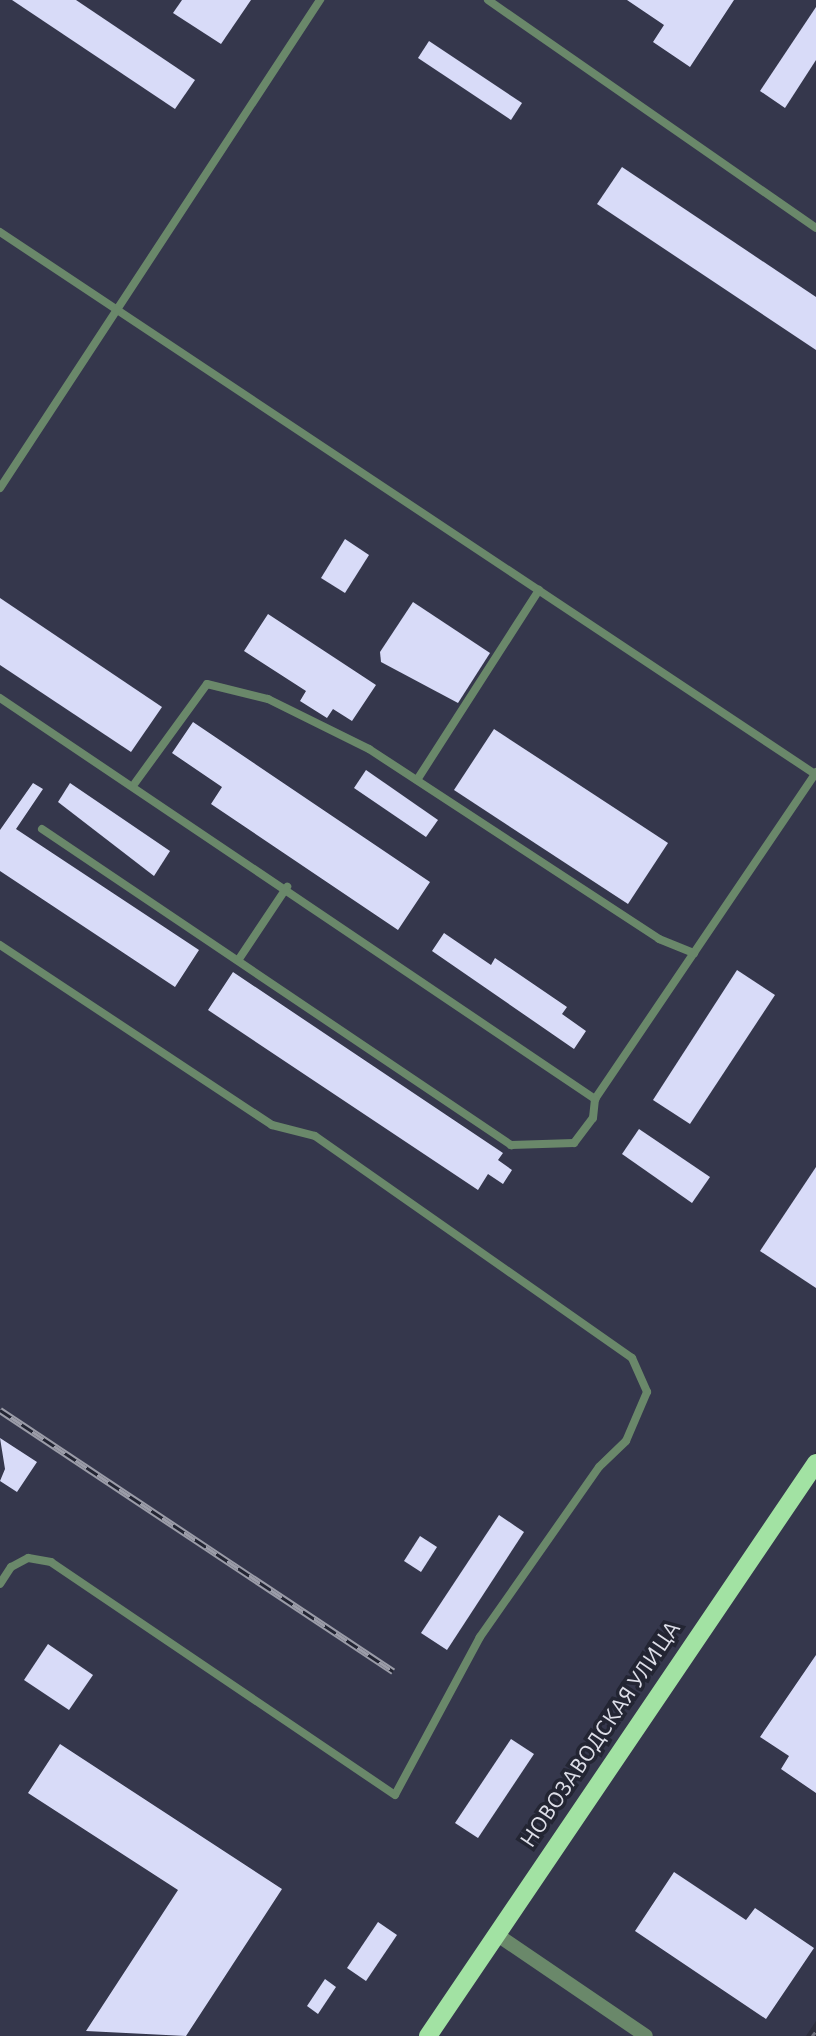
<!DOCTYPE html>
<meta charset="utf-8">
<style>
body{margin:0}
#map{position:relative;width:816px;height:2036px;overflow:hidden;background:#2d2e3d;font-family:"Alegreya Sans",sans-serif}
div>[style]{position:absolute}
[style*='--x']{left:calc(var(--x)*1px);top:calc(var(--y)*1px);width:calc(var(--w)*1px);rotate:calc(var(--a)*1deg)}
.built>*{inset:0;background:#35374c}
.building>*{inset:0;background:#d8dbf8}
.path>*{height:2.5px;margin-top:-1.25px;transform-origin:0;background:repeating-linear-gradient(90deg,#6f707d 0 5px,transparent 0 10px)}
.lane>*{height:8px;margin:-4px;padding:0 4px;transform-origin:4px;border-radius:4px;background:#6a886a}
.street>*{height:14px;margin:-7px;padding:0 7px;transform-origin:7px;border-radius:7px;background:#6a886a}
.primary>*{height:18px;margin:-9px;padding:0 9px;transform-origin:9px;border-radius:9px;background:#a2e2a3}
.rail>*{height:7px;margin-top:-3.5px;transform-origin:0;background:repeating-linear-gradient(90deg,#232533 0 13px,#9b9ca8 0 26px);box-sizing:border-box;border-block:2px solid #9b9ca8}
span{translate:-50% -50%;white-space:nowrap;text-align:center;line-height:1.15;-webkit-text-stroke:7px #232533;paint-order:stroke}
.street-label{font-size:24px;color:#dcdde7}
</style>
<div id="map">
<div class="built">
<i style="clip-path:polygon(0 0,816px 0,816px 1451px,428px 2036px,0 2036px)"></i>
<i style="clip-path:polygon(816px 1472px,816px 2021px,806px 2036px,652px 2036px,501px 1934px)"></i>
<i style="clip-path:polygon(498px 1939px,641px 2036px,434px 2036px)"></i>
</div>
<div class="building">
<i style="clip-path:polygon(12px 0,76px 0,195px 80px,175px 109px)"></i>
<i style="clip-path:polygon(182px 0,251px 0,221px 44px,173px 13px)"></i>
<i style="clip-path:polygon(627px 0,734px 0,690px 67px,653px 42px,664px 25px)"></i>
<i style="clip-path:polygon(816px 7px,816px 60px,785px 108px,760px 91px)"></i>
<i style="clip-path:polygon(429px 41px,522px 103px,511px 120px,418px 58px)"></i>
<i style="clip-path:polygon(622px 167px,816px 297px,816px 350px,597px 204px)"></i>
<i style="clip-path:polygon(345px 539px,369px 555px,345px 593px,321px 578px)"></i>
<i style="clip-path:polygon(0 598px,162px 707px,131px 752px,0 665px)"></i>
<i style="clip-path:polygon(413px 602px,490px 653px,458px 703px,381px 662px,380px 652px)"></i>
<i style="clip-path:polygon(268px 614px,376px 685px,352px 721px,333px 709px,327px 718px,300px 701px,306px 691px,244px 651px)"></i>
<i style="clip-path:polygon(193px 722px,430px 882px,398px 930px,211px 804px,222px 787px,172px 753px)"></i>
<i style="clip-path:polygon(494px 729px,668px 843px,628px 904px,454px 790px)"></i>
<i style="clip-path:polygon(366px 770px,438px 820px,426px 837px,354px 788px)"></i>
<i style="clip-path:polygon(33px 783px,43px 789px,16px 829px,199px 950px,175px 987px,0 871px,0 830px)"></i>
<i style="clip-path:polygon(70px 783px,170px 851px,154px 876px,58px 802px)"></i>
<i style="clip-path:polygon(444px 933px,491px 965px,495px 958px,567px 1007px,562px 1014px,586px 1031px,574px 1049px,432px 951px)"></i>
<i style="clip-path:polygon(737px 970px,775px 995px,690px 1124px,653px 1100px)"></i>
<i style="clip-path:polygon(233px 972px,503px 1153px,498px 1160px,512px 1170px,503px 1184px,488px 1174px,478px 1190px,208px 1010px)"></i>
<i style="clip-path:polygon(639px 1129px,710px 1177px,692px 1203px,622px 1154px)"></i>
<i style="clip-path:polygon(816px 1167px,816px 1288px,760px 1251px)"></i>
<i style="clip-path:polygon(0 1438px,37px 1462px,17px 1492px,0 1481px,5px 1469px)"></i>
<i style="clip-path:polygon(499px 1515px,524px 1532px,447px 1650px,421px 1633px)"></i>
<i style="clip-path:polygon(420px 1536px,437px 1547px,421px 1572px,404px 1561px)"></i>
<i style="clip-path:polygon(48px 1644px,93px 1675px,69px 1710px,24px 1680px)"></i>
<i style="clip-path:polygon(816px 1655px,816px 1793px,781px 1769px,789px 1756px,760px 1737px)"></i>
<i style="clip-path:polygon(511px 1739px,534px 1754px,478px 1838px,455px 1823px)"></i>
<i style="clip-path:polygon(60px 1744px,282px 1889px,186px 2036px,86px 2031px,178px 1890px,28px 1793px)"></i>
<i style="clip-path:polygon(674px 1872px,746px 1920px,755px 1908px,814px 1948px,766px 2019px,635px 1931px)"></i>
<i style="clip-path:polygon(378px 1922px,397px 1935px,366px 1981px,347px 1968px)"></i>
<i style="clip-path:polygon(325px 1979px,336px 1987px,318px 2014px,307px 2006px)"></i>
</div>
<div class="path">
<i style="--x:812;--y:2036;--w:6;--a:-51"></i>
</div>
<div class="lane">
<i style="--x:488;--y:0;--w:399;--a:34.8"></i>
<i style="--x:0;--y:232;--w:979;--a:33.63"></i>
<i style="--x:0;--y:488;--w:584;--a:-56.75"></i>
<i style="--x:0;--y:698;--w:718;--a:33.98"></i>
<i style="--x:595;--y:1099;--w:395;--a:-55.9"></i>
<i style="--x:417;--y:780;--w:226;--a:-57.3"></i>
<i style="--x:135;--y:783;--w:122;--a:-54"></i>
<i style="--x:207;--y:684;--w:63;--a:13.8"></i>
<i style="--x:268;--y:699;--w:113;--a:26.3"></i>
<i style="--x:369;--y:749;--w:347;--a:33.2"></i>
<i style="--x:659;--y:939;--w:38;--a:22"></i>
<i style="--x:42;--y:829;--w:566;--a:33.97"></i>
<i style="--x:511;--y:1145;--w:63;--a:-1.8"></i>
<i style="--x:574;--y:1143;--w:31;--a:-53"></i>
<i style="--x:593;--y:1118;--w:19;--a:-84"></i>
<i style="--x:0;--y:945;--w:326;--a:33.5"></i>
<i style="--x:272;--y:1125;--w:44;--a:14.3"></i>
<i style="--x:315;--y:1136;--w:387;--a:35"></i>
<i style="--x:632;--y:1358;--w:37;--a:66"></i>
<i style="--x:647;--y:1392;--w:53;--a:113.2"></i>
<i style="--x:626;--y:1441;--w:37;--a:136"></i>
<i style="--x:599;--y:1467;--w:208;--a:125"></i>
<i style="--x:480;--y:1637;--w:179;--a:118.3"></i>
<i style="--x:395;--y:1795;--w:415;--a:-145.9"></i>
<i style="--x:51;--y:1562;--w:23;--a:-170"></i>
<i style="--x:28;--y:1558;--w:19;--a:152"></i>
<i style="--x:11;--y:1567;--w:20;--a:123"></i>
<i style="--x:239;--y:959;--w:87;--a:-56.3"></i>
</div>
<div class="street">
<i style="--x:496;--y:1934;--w:181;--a:34.2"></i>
</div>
<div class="primary">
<i style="--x:428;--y:2036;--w:692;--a:-55.9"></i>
</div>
<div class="rail">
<i style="--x:0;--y:1410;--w:472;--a:33.6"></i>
</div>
<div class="street-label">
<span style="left:601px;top:1735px;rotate:-56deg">НОВОЗАВОДСКАЯ УЛИЦА</span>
</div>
</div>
